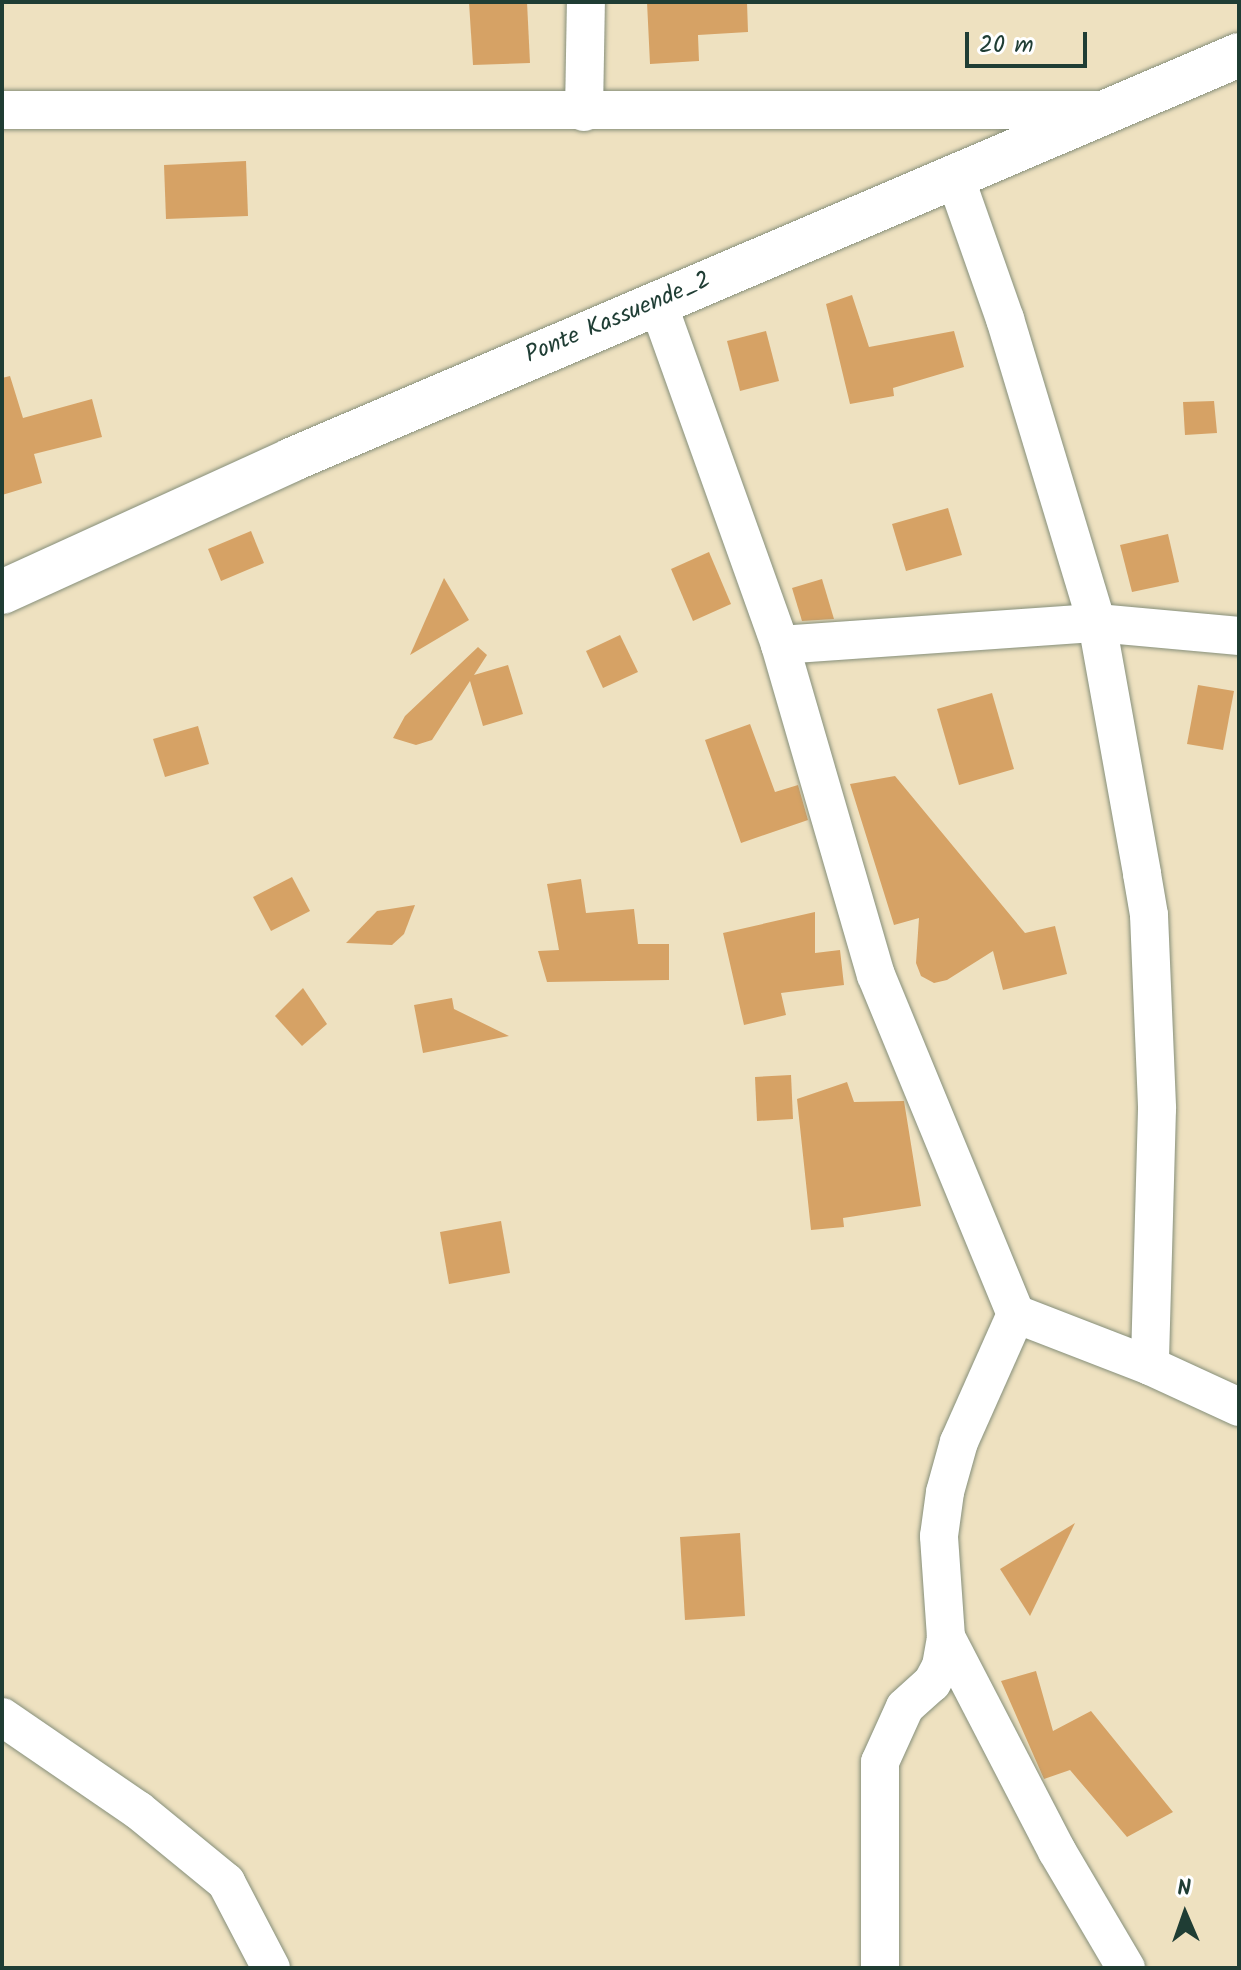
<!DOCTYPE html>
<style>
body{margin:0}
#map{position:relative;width:1241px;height:1970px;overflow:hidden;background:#eee1c0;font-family:Kalam,sans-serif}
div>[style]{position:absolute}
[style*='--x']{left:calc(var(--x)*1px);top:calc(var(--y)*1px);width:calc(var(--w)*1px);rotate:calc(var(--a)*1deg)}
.building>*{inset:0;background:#d6a265}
.roads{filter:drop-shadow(0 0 2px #868f7a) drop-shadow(0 0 2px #868f7a)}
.minor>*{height:38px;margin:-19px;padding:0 19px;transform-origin:19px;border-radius:19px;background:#fff}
.trunk>*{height:44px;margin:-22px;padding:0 22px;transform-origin:22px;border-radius:22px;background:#fff}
span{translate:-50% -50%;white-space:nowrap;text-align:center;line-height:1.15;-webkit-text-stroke:6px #fff;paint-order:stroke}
.street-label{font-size:24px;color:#1f3d34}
.frame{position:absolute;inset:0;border:4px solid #1f3d34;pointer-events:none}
.north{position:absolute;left:1145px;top:1874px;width:80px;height:80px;-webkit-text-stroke:6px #fff;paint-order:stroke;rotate:358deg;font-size:22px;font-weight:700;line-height:32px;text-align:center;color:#1f3d34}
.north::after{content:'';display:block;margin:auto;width:28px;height:36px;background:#1f3d34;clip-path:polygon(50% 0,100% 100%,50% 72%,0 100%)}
.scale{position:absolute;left:965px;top:32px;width:122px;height:36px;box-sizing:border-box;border:4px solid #1f3d34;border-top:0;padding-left:10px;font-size:24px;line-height:28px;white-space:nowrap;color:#1f3d34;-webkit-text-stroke:6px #fff;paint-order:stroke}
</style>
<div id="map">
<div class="building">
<i style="clip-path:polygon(469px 2px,527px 2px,530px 63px,473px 65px)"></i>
<i style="clip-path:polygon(647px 2px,747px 2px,748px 32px,698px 35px,699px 61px,650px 64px)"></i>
<i style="clip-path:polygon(246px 161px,248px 216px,166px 219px,164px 165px)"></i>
<i style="clip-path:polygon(852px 295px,869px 347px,954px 331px,964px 367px,893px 388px,894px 396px,850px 404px,826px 304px)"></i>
<i style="clip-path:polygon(766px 331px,779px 381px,740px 391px,727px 341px)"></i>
<i style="clip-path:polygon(10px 376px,23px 418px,92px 399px,102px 437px,34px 454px,42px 483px,2px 495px,2px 378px)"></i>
<i style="clip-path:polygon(1214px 401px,1217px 433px,1185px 435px,1183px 402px)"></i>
<i style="clip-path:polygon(948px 508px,962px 555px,906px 571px,892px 524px)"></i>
<i style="clip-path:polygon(251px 531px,264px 563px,221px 581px,208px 549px)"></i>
<i style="clip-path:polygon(1168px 534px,1179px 582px,1132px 592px,1120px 545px)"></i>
<i style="clip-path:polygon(709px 552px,731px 604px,693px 621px,671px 569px)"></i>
<i style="clip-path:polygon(444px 578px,469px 620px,410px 655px)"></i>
<i style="clip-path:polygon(822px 579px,834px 619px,802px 621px,792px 588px)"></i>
<i style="clip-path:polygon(620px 635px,638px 672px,603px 688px,586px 651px)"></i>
<i style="clip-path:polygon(478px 647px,487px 655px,474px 675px,508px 665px,523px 714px,483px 726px,470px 681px,432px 740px,416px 745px,393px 738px,405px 716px)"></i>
<i style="clip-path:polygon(1198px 685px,1234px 691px,1223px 750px,1187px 744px)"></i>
<i style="clip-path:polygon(992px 693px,1014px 769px,959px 785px,937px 709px)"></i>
<i style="clip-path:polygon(750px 724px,775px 792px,798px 785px,808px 820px,741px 843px,705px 740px)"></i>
<i style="clip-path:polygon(198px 726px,209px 764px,165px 777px,153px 739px)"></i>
<i style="clip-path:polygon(895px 776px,1025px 933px,1055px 926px,1067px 974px,1003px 990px,993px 951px,947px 980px,934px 983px,921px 976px,916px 963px,919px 918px,894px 925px,850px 784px)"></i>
<i style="clip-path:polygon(292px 877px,310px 911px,271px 931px,253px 897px)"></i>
<i style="clip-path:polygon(581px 879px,586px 913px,634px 909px,638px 944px,669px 944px,669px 980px,547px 982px,538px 951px,559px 950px,547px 884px)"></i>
<i style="clip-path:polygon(415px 905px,404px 934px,392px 945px,346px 943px,377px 911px)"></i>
<i style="clip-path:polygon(815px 912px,815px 953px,840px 950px,844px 985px,781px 993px,786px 1015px,744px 1025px,723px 933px)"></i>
<i style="clip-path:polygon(303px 988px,327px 1024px,302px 1046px,275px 1016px)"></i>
<i style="clip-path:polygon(452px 998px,454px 1009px,509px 1036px,423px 1053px,414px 1005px)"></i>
<i style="clip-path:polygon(791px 1075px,793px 1119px,757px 1121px,755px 1077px)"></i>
<i style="clip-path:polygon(847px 1082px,854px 1102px,904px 1101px,921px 1206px,843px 1218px,844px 1227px,811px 1230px,797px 1099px)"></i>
<i style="clip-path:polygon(501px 1221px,510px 1273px,449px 1284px,440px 1232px)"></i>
<i style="clip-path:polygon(1075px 1523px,1030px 1616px,1000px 1569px)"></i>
<i style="clip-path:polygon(740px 1533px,745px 1616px,685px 1620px,680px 1537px)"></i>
<i style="clip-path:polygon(1036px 1671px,1053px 1731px,1091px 1711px,1173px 1812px,1127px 1837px,1070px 1770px,1044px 1779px,1001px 1681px)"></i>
</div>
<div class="roads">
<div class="minor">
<i style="--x:2;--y:110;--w:1105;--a:0"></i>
<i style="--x:584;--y:112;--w:110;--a:-89"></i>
<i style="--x:955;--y:177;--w:151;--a:70.6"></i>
<i style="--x:1005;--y:319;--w:318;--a:73.2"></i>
<i style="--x:1097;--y:623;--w:255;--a:79.8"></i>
<i style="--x:1142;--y:874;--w:42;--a:80.3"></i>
<i style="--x:1149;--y:915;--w:194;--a:87.6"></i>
<i style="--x:1157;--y:1109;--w:257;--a:91.6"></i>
<i style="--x:657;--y:301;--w:365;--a:70.3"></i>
<i style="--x:780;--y:645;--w:344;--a:73.8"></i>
<i style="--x:876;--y:975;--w:367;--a:67.6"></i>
<i style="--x:1016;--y:1314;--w:144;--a:21.2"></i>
<i style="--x:1150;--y:1366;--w:98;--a:24.7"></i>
<i style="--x:780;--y:645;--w:318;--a:-4"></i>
<i style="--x:1097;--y:623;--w:143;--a:5.2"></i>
<i style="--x:946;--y:1637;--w:241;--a:62.6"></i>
<i style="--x:1057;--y:1851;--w:136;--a:59.5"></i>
<i style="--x:2;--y:1717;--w:165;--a:34.4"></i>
<i style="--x:138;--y:1810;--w:114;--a:39.3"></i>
<i style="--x:226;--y:1882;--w:97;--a:62.4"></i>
<i style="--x:880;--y:1968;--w:206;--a:-90"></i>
<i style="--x:880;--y:1762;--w:60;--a:-65.6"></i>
<i style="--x:905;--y:1707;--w:36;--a:-42"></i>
<i style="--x:932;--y:1683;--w:19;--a:-62"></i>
<i style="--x:941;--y:1666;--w:29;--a:-80"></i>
<i style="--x:946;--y:1637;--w:101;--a:-94"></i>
<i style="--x:939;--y:1536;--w:44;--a:-82.2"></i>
<i style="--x:945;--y:1492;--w:52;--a:-74.4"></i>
<i style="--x:959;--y:1442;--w:140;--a:-66"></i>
</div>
<div class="trunk">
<i style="--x:2;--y:592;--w:318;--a:-24.5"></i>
<i style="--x:291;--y:460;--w:1031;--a:-23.13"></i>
</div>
</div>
<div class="street-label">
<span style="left:618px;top:318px;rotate:-23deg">Ponte Kassuende_2</span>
</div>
<div class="frame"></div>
<div class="north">N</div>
<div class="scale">20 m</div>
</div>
